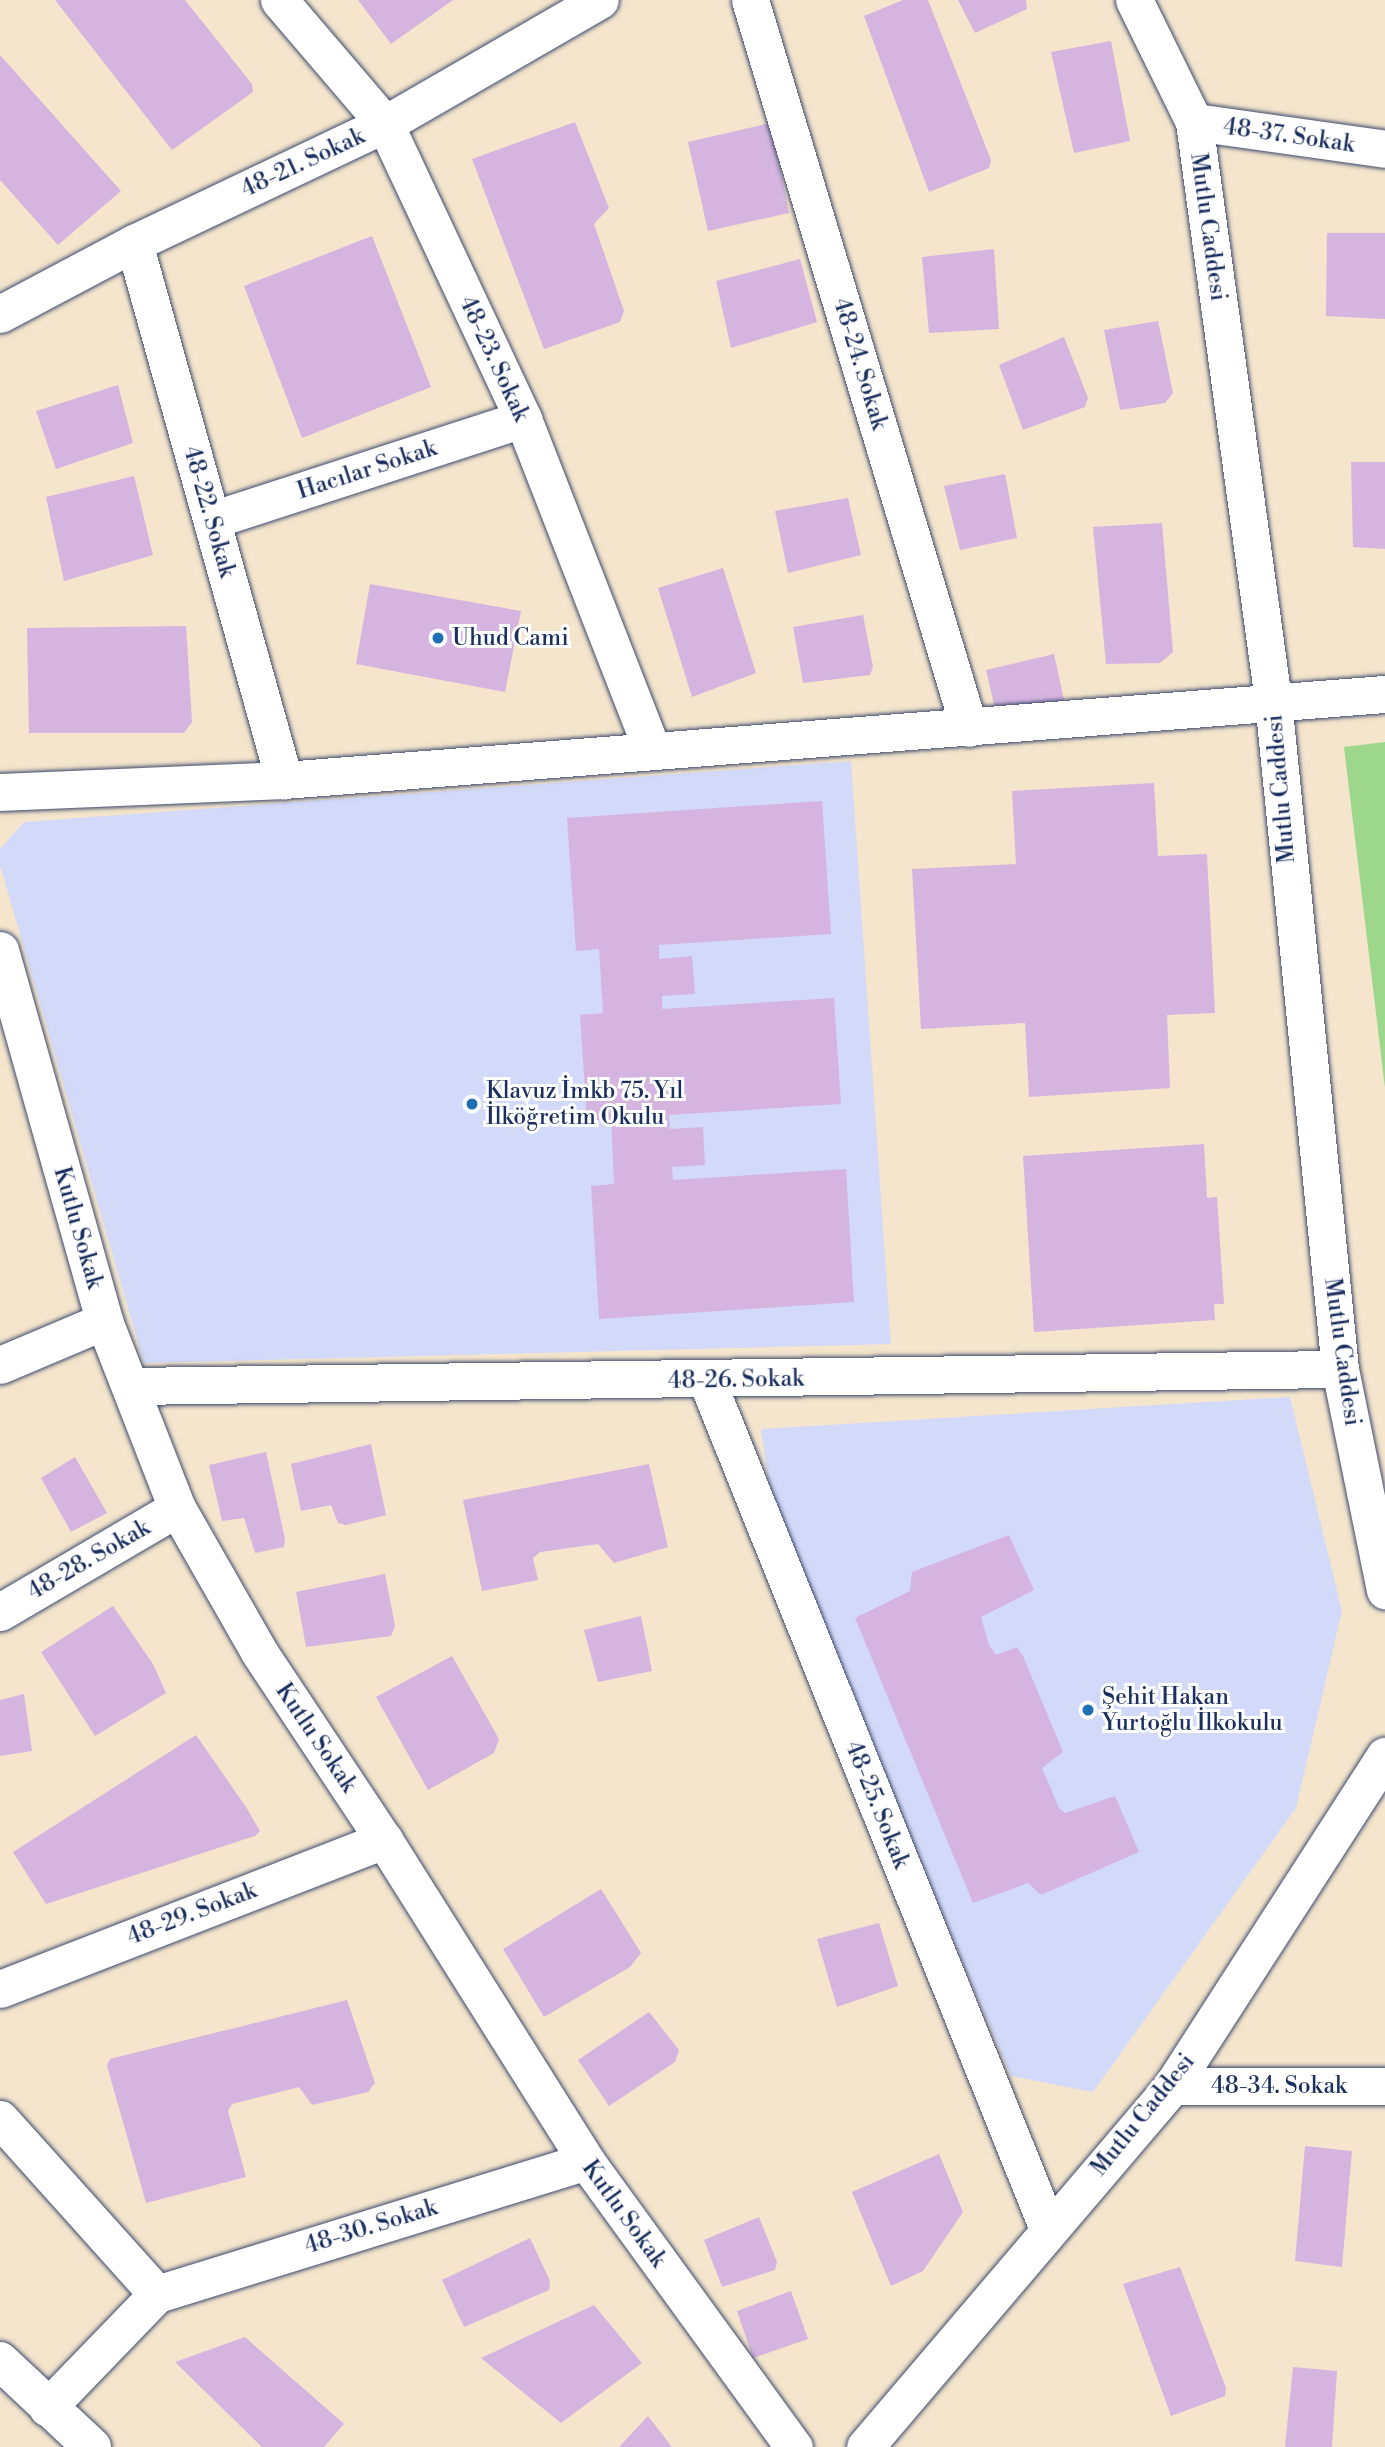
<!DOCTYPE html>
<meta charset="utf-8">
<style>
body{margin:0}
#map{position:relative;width:1385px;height:2447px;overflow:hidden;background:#f4e5cc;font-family:"Libre Bodoni",serif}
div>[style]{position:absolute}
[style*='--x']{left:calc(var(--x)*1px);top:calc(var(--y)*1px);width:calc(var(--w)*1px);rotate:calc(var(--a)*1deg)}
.built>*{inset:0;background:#d3d9f9}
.green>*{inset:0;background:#9dd78b}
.building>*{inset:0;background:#d5b5e0}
.roads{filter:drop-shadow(0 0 2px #3c4a6e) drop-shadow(0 0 2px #3c4a6e)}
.street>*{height:37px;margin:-18.5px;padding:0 18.5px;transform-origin:18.5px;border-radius:18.5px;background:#fff}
.secondary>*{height:38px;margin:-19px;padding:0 19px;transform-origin:19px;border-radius:19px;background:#fff}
.dots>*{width:19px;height:19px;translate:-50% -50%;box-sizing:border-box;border:4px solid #fff;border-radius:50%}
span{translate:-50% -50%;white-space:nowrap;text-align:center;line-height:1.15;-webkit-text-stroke:6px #fff;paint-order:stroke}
.street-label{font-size:23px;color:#1b2f5e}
.poi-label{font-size:23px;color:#1b2f5e}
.left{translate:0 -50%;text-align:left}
</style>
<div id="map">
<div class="built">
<i style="clip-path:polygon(851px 761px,891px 1344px,144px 1363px,0 865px,0 849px,24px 822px)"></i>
<i style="clip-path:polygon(1290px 1397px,1342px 1611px,1296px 1808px,1093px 2092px,1011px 2076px,773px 1514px,761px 1429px)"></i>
</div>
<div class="green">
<i style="clip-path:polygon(1385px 742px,1385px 1088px,1344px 747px)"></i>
</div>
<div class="building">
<i style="clip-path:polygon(55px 0,185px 0,252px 84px,253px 92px,172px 150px)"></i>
<i style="clip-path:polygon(358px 0,453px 0,391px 44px)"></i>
<i style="clip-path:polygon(903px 0,928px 0,991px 160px,989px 168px,929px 192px,864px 16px)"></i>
<i style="clip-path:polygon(958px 0,1026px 0,1027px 9px,975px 33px)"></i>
<i style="clip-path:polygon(1111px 41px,1130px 141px,1074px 153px,1051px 52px)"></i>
<i style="clip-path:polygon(0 55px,121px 191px,58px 245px,0 180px)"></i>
<i style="clip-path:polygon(575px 122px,609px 208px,594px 224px,624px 311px,620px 322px,544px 349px,472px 159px)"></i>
<i style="clip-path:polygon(771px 123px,789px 213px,708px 231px,688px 142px)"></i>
<i style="clip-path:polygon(1327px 233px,1385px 233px,1385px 319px,1326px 316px)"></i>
<i style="clip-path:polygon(372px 236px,431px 387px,302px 438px,244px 286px)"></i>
<i style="clip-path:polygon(994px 249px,999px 329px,929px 333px,922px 257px)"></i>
<i style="clip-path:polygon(800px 259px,817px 322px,731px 348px,716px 281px)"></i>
<i style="clip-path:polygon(1158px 321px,1173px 393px,1165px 403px,1120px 410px,1104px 330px)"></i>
<i style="clip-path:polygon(1064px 337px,1088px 398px,1085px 407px,1023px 430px,999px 365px)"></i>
<i style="clip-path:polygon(118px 385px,133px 443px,56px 469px,36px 411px)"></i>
<i style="clip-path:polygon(1351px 462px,1385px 462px,1385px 549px,1353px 547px)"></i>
<i style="clip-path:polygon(1005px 474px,1017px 538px,960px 550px,944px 486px)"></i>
<i style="clip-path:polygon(134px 476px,153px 555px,64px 581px,46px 497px)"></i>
<i style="clip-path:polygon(848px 498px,861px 555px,788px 573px,775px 511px)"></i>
<i style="clip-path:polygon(1162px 523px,1173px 652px,1160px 663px,1106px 664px,1093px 527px)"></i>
<i style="clip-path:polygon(723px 568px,756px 673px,692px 697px,658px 588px)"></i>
<i style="clip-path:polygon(370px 584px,521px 611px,505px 692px,356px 664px)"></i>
<i style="clip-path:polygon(863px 615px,873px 667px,870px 675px,803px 683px,793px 627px)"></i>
<i style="clip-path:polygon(186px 626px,192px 722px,184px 733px,29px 733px,27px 628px)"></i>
<i style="clip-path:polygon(1054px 654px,1067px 714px,1000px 730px,986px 670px)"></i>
<i style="clip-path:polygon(1154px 783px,1158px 856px,1207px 854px,1215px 1013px,1167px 1015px,1170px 1088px,1029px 1097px,1025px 1023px,921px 1029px,912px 869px,1016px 864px,1012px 791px)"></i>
<i style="clip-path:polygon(822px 801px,831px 934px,659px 945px,659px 959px,692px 956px,695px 994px,662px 996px,662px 1009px,834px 998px,841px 1104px,669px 1115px,670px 1129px,703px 1127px,705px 1165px,672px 1167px,673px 1180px,846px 1169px,854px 1302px,599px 1319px,591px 1186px,614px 1184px,611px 1120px,587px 1121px,580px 1015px,603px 1013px,599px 949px,576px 951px,567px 818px)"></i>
<i style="clip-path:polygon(1204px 1144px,1207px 1198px,1217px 1197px,1224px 1304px,1214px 1304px,1215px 1320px,1034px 1332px,1023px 1156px)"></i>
<i style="clip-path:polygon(371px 1444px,386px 1515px,346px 1525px,338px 1523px,331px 1505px,301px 1511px,291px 1464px)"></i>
<i style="clip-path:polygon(266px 1452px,285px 1539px,284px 1547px,255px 1553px,244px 1518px,222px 1521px,209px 1465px)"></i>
<i style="clip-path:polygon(75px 1457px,107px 1513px,71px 1532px,41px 1478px)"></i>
<i style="clip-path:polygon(649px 1464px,668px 1547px,614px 1563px,598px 1544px,540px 1552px,533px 1558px,538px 1580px,482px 1591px,463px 1500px)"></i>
<i style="clip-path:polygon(1009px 1535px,1034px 1590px,981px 1617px,989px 1645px,996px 1655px,1017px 1647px,1023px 1656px,1063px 1752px,1042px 1768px,1059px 1808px,1065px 1813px,1115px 1796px,1139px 1852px,1041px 1895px,1028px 1883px,973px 1903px,855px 1618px,910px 1591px,912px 1572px)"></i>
<i style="clip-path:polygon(385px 1574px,395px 1626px,391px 1636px,306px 1647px,296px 1592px)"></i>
<i style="clip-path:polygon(113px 1606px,153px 1664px,166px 1693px,95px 1736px,41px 1652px)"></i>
<i style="clip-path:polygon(641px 1616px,652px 1671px,598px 1682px,584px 1630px)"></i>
<i style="clip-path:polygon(452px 1656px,499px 1739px,494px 1753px,428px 1790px,376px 1697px)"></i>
<i style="clip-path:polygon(24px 1694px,32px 1751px,0 1756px,0 1700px)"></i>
<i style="clip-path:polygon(196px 1735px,246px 1807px,260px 1831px,255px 1836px,46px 1904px,13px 1852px)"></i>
<i style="clip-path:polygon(601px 1889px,641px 1953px,630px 1967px,544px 2017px,503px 1949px)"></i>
<i style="clip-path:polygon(879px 1923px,898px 1986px,837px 2007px,817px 1939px)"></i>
<i style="clip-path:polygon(347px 2000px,375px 2083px,368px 2092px,312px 2105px,299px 2087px,232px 2104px,228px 2111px,246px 2177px,146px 2203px,107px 2066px,110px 2059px)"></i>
<i style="clip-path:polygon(649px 2012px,679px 2050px,675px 2062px,609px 2106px,578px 2060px)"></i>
<i style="clip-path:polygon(1305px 2146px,1352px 2151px,1342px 2267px,1295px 2261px)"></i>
<i style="clip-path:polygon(939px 2154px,963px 2212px,923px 2271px,891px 2286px,852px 2192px)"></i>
<i style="clip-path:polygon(759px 2217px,777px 2262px,775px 2270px,722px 2287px,704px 2240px)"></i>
<i style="clip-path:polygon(530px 2238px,550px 2281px,549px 2290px,464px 2327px,442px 2280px)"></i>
<i style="clip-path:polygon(1180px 2267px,1226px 2388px,1225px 2396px,1171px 2416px,1123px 2284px)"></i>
<i style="clip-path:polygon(791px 2291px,808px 2339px,753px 2358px,737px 2311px)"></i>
<i style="clip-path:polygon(594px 2305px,642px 2363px,561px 2423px,481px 2358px)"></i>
<i style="clip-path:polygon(245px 2337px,344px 2424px,324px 2447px,262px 2447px,175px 2362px)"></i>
<i style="clip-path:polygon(1293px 2367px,1337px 2371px,1332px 2447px,1285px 2447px)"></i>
<i style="clip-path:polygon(648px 2416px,672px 2447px,619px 2447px)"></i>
</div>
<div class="roads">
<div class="street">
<i style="--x:279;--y:0;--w:163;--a:49.5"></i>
<i style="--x:385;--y:124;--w:326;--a:64.9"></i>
<i style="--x:523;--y:419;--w:355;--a:68.7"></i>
<i style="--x:750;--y:0;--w:760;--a:73.26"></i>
<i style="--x:1134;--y:0;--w:136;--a:63.8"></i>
<i style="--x:1194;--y:122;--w:583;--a:82.22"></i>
<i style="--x:1273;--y:700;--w:672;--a:84.28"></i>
<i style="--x:1340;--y:1369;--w:226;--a:78.5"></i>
<i style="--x:1194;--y:122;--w:193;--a:8"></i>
<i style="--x:134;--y:243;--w:558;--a:74.39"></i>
<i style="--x:0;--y:314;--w:152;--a:-27.9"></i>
<i style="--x:134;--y:243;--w:278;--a:-25.4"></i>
<i style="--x:385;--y:124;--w:248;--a:-30"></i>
<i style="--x:212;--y:520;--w:327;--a:-18"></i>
<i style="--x:0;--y:792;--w:284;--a:-2.4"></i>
<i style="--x:284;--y:780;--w:1104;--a:-4.47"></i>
<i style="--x:0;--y:950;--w:385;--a:74.3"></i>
<i style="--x:104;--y:1321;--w:201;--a:68.7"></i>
<i style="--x:177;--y:1508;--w:166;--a:60.3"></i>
<i style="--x:259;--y:1652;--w:226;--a:56.4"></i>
<i style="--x:384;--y:1840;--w:379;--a:57.8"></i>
<i style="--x:586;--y:2161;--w:354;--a:54"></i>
<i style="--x:0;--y:1365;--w:113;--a:-22.9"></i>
<i style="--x:707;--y:1381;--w:914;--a:68.09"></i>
<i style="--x:131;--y:1386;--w:1209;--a:-0.81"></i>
<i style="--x:0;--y:1612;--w:205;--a:-30.4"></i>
<i style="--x:0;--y:1989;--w:412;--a:-21.2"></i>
<i style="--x:1172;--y:2086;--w:213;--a:0"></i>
<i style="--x:0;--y:2119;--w:235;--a:48.1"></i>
<i style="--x:157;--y:2294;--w:158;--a:134"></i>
<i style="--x:157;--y:2294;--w:449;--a:-17.2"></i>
<i style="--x:865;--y:2447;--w:474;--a:-49.6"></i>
<i style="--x:1172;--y:2086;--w:393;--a:-57.2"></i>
</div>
<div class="secondary">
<i style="--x:0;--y:2361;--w:126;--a:43.1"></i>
</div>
</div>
<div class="dots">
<i style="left:438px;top:638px;background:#1f6fb2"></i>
<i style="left:472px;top:1104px;background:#1f6fb2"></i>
<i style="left:1088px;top:1710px;background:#1f6fb2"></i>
</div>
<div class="street-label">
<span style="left:1289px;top:136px;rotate:8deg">48-37. Sokak</span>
<span style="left:303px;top:163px;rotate:-25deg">48-21. Sokak</span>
<span style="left:1208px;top:227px;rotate:82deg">Mutlu Caddesi</span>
<span style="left:494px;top:359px;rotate:65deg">48-23. Sokak</span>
<span style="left:860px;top:364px;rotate:73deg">48-24. Sokak</span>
<span style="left:367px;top:470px;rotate:-18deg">Hacılar Sokak</span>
<span style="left:209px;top:512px;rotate:74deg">48-22. Sokak</span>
<span style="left:1281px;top:789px;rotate:-95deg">Mutlu Caddesi</span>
<span style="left:78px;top:1228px;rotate:74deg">Kutlu Sokak</span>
<span style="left:1342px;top:1352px;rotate:82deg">Mutlu Caddesi</span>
<span style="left:736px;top:1380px;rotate:-1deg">48-26. Sokak</span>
<span style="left:89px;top:1560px;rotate:-30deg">48-28. Sokak</span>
<span style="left:316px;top:1738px;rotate:56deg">Kutlu Sokak</span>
<span style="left:877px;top:1805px;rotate:68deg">48-25. Sokak</span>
<span style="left:192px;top:1914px;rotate:-21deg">48-29. Sokak</span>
<span style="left:1279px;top:2086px">48-34. Sokak</span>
<span style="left:1143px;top:2115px;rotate:-51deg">Mutlu Caddesi</span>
<span style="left:624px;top:2214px;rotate:54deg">Kutlu Sokak</span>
<span style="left:371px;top:2227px;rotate:-17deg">48-30. Sokak</span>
</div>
<div class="poi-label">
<span class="left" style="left:452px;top:638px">Uhud Cami</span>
<span class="left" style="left:486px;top:1104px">Klavuz İmkb 75. Yıl<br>İlköğretim Okulu</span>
<span class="left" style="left:1102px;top:1710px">Şehit Hakan<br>Yurtoğlu İlkokulu</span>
</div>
</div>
